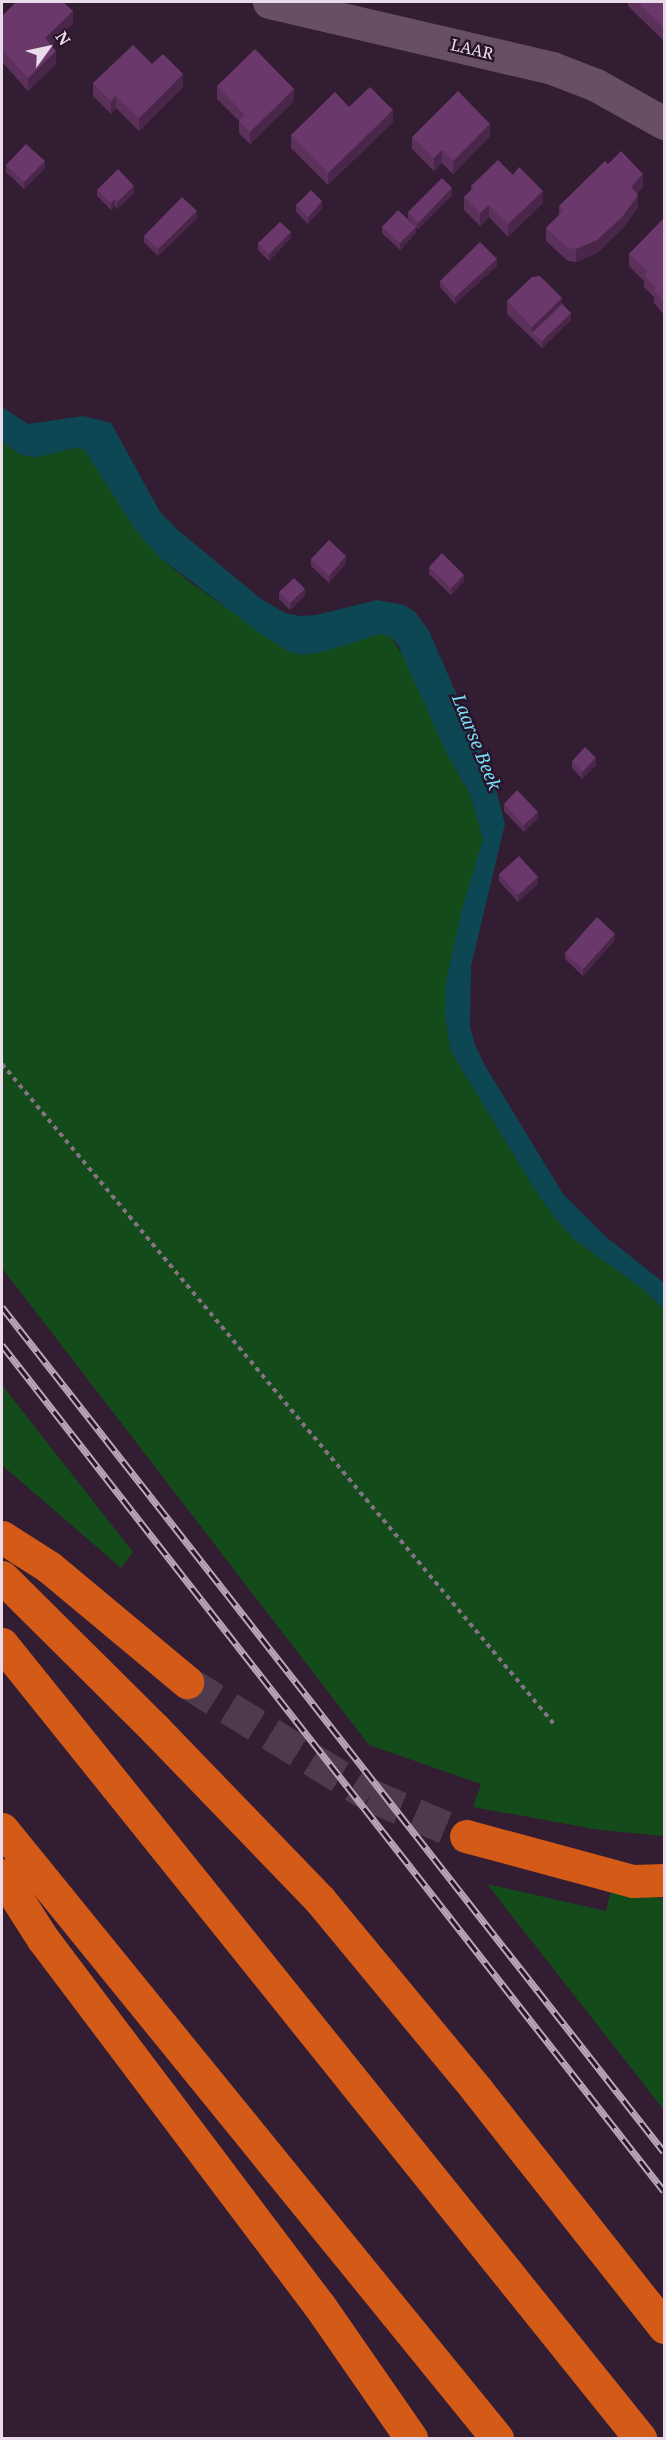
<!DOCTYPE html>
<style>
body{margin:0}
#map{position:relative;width:666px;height:2440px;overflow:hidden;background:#331d33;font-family:"Noto Serif",serif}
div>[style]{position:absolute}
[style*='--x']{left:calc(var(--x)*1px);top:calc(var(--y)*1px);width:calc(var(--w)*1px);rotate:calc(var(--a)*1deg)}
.green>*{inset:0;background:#134b1b}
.water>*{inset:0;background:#0d4754}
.highway-tunnel>*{height:33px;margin-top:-16.5px;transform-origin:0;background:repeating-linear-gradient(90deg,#4e3a4e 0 33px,transparent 0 49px)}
.path>*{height:4px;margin-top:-2px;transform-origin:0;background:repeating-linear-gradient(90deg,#857285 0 4.5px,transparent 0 9px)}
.minor>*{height:33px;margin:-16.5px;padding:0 16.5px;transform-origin:16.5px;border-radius:16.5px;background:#674f66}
.highway>*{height:33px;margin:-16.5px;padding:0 16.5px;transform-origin:16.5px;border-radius:16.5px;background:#d35a17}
.rail>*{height:7px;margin-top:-3.5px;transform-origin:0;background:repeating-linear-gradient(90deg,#281428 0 14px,#b6a6b6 0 28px);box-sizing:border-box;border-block:2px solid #b6a6b6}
.wall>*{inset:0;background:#5b305b}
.shaded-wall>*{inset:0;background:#4a274a}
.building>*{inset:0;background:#6a386a}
span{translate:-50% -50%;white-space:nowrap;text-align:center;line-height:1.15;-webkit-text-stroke:5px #281428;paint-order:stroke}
.street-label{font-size:16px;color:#eadcea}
.water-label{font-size:18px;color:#74def8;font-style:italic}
.frame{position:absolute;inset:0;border:3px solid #eadcea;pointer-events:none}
.north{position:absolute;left:18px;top:18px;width:60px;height:60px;-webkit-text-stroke:4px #281428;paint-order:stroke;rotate:57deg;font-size:16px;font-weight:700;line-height:24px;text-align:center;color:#eadcea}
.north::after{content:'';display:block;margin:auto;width:21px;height:27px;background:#eadcea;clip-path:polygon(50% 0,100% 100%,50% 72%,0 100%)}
</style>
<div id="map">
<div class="green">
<i style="clip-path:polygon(2px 442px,21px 455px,38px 457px,74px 448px,84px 449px,159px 557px,191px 583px,290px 652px,303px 655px,323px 652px,369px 635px,380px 634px,390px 636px,407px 662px,448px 756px,470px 794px,483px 839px,471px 883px,445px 1016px,451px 1051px,537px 1193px,556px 1219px,575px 1240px,642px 1288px,664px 1309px,664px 1836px,600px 1830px,473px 1807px,481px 1784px,369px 1745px,2px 1268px)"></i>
<i style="clip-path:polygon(2px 1385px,133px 1552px,121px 1568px,2px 1465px)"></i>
<i style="clip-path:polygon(487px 1884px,606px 1911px,611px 1890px,664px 1899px,664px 2110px)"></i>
</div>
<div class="water">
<i style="clip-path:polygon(2px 407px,28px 424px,83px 416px,111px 423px,160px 512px,179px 531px,261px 599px,285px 613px,300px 616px,316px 615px,377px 600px,404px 605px,415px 612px,429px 631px,493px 778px,505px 824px,471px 966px,470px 1027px,475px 1045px,484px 1064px,563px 1194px,605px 1236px,664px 1283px,664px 1309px,642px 1288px,575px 1240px,556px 1219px,537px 1193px,451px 1051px,445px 1016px,446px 982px,462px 910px,483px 839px,470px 794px,448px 756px,398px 645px,390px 636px,380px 634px,323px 652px,303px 655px,290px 652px,268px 639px,159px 557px,135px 529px,84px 449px,74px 448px,38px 457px,21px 455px,2px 442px)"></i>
</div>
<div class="highway-tunnel">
<i style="--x:187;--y:1682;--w:215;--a:31.7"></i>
<i style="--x:370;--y:1795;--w:104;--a:23.1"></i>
</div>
<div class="path">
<i style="--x:2;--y:1064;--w:860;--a:50.09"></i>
</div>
<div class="minor">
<i style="--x:269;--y:2;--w:291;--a:13.1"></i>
<i style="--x:552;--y:68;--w:47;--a:21.1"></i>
<i style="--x:596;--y:85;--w:78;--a:29.2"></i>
</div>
<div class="highway">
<i style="--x:2;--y:1537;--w:56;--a:32.6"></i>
<i style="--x:49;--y:1567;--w:180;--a:39.8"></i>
<i style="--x:2;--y:1577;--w:216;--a:44.8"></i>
<i style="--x:155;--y:1729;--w:238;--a:46"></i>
<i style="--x:320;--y:1900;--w:246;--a:50.4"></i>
<i style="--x:477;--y:2090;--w:302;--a:51.7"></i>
<i style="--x:2;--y:1644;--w:1019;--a:51.22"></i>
<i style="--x:2;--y:1829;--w:785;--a:50.9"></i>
<i style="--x:466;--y:1836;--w:173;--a:15.1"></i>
<i style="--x:633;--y:1881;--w:31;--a:-2"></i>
<i style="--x:2;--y:1875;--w:76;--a:57.4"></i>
<i style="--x:43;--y:1939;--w:458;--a:53"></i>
<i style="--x:319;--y:2305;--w:162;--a:55.3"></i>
</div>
<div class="rail">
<i style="--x:2;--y:1307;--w:1073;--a:51.92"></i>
<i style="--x:2;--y:1345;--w:1074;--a:51.96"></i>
</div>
<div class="wall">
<i style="clip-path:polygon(628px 2px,664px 2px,664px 41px,628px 6px)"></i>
<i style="clip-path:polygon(2px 16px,73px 23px,51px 45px,56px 64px,28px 91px,2px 62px)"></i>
<i style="clip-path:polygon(152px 64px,183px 87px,139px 131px,116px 108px,111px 114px,93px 96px,93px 83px)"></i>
<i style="clip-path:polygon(217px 86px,294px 101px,250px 144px,239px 133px,239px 121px,217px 99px)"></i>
<i style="clip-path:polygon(349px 107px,393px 122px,328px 185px,291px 148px,291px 135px)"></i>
<i style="clip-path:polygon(490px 136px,453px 174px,442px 163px,434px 171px,412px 149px,412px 137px)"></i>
<i style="clip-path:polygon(608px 164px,643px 187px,637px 193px,638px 207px,623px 228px,597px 253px,576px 262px,568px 261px,546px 241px,546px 228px,559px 215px,559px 206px)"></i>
<i style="clip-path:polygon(6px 165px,45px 168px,24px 189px,6px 172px)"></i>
<i style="clip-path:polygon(513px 175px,543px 203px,508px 237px,489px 217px,480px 226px,464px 210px,464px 197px,471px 190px,471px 186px)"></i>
<i style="clip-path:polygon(97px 190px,134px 193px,117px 209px,115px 206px,111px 210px,97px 196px)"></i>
<i style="clip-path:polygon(452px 195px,418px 229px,416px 227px,416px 233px,400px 250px,382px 233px,382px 227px,414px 225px,408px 219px,408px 212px)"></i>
<i style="clip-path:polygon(296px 205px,322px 208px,308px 224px,296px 212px)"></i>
<i style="clip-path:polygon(197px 218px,158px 256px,144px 242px,144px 236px)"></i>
<i style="clip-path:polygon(664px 218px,664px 315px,654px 303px,654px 297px,644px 287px,644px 281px,629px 266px,629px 254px)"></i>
<i style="clip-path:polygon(291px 238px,269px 261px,258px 250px,258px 243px)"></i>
<i style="clip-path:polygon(497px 266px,455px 304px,440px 287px,440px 281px)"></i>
<i style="clip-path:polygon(507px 301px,562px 304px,571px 320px,542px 348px,507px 314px)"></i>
<i style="clip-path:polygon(311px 559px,346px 563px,329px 583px,311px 566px)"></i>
<i style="clip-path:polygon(429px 567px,464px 581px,451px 595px,429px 574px)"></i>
<i style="clip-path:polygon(279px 592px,305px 595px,290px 610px,279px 599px)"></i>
<i style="clip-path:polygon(572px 761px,596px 765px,582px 779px,572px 768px)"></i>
<i style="clip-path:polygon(504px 804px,538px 818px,524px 832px,504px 811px)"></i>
<i style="clip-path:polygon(499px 874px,538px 884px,518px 902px,499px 881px)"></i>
<i style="clip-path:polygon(615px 940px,583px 976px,565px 959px,565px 953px)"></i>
</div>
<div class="shaded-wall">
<i style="clip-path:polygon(73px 11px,73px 23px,45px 50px,45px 38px)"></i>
<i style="clip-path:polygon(56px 51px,56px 64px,28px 91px,28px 78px)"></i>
<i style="clip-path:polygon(183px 74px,183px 87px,139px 131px,139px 118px)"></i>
<i style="clip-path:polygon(294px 89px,294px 101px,250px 144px,250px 132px)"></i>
<i style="clip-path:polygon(116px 96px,116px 108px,111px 114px,111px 101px)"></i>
<i style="clip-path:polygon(393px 110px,393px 122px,328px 185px,328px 173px)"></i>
<i style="clip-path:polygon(490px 124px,490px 136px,453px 174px,453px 161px)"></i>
<i style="clip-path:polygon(442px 150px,442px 163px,434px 171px,434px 158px)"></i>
<i style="clip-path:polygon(45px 161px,45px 168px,24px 189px,24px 182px)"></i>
<i style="clip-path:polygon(643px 174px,643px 187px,631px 200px,631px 187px)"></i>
<i style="clip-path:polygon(134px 186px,134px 193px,117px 209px,117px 202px)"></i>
<i style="clip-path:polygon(452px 188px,452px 195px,418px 229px,418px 223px)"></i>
<i style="clip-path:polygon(543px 191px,543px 203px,508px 237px,508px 224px)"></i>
<i style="clip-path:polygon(638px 195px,638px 207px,623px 228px,597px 253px,576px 262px,576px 249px)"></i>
<i style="clip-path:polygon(115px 199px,115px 206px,111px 210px,111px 203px)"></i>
<i style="clip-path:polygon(322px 201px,322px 208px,308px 224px,308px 217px)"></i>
<i style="clip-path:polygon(489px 205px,489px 217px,480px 226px,480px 213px)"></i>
<i style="clip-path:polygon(197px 211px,197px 218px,158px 256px,158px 249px)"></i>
<i style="clip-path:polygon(416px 227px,416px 233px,400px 250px,400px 243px)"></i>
<i style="clip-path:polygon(291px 232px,291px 238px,269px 261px,269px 254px)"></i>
<i style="clip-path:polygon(497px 259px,497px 266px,455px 304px,455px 297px)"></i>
<i style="clip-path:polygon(562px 298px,562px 311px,532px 333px,532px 327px)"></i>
<i style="clip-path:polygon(571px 313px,571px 320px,542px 348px,542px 341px)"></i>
<i style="clip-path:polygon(346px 556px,346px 563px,329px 583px,329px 576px)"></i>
<i style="clip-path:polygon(464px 575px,464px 581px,451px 595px,451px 588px)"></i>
<i style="clip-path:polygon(305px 589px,305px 595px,290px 610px,290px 603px)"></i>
<i style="clip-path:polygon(596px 758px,596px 765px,582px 779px,582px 772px)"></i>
<i style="clip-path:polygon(538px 812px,538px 818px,524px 832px,524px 825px)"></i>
<i style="clip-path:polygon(538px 877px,538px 884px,518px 902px,518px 895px)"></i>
<i style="clip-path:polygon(615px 934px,615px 940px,583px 976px,583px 969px)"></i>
</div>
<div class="building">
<i style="clip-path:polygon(16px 2px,63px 2px,73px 11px,45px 38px,56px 51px,28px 78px,2px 50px,2px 16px)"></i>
<i style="clip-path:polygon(637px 2px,664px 2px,664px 28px)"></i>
<i style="clip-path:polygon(133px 45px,152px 64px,163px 54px,183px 74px,139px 118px,116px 96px,111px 101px,93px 83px)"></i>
<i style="clip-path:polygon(255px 49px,294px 89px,250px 132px,239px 121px,245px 115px,217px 86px)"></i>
<i style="clip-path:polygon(370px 87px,393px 110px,328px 173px,291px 135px,335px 92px,349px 107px)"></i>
<i style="clip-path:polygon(458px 91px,490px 124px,453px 161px,442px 150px,434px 158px,412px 137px)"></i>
<i style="clip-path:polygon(26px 144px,45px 161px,24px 182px,6px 165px)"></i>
<i style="clip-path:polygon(621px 151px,643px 174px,631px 187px,638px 195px,623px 216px,597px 240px,576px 249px,568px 248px,546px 228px,563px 211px,559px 206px,605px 161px,608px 164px)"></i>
<i style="clip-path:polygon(498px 160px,513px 175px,519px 167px,543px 191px,508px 224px,489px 205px,480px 213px,464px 197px,473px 188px,471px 186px)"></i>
<i style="clip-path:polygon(118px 169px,134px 186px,117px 202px,115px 199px,111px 203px,97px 190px)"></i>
<i style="clip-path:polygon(442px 178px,452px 188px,418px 223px,408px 212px)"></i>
<i style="clip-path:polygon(311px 190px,322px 201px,308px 217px,296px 205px)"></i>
<i style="clip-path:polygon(182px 197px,197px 211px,158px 249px,144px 236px)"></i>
<i style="clip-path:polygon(398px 210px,416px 227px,400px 243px,382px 227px)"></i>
<i style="clip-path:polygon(664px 218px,664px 302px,654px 291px,656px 288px,644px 275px,648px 271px,629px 254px)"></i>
<i style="clip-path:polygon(280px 222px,291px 232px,269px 254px,258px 243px)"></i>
<i style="clip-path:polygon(480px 242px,497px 259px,455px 297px,440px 281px)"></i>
<i style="clip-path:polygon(540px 276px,562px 298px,532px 327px,507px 301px,532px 277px)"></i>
<i style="clip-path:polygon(562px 304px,571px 313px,542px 341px,532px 333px)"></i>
<i style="clip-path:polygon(329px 540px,346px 556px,329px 576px,311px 559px)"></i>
<i style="clip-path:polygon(442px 553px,464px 575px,451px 588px,429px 567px)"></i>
<i style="clip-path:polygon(294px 578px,305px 589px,290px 603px,279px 592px)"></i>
<i style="clip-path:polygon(585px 747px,596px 758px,582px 772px,572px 761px)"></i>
<i style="clip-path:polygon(517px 790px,538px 812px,524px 825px,504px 804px)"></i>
<i style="clip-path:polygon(519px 856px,538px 877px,518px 895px,499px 874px)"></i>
<i style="clip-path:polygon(597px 917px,615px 934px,583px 969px,565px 953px)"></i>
</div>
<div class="street-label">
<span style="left:472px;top:49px;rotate:13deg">LAAR</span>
</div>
<div class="water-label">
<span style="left:477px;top:742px;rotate:68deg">Laarse Beek</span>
</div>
<div class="frame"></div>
<div class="north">N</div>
</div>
